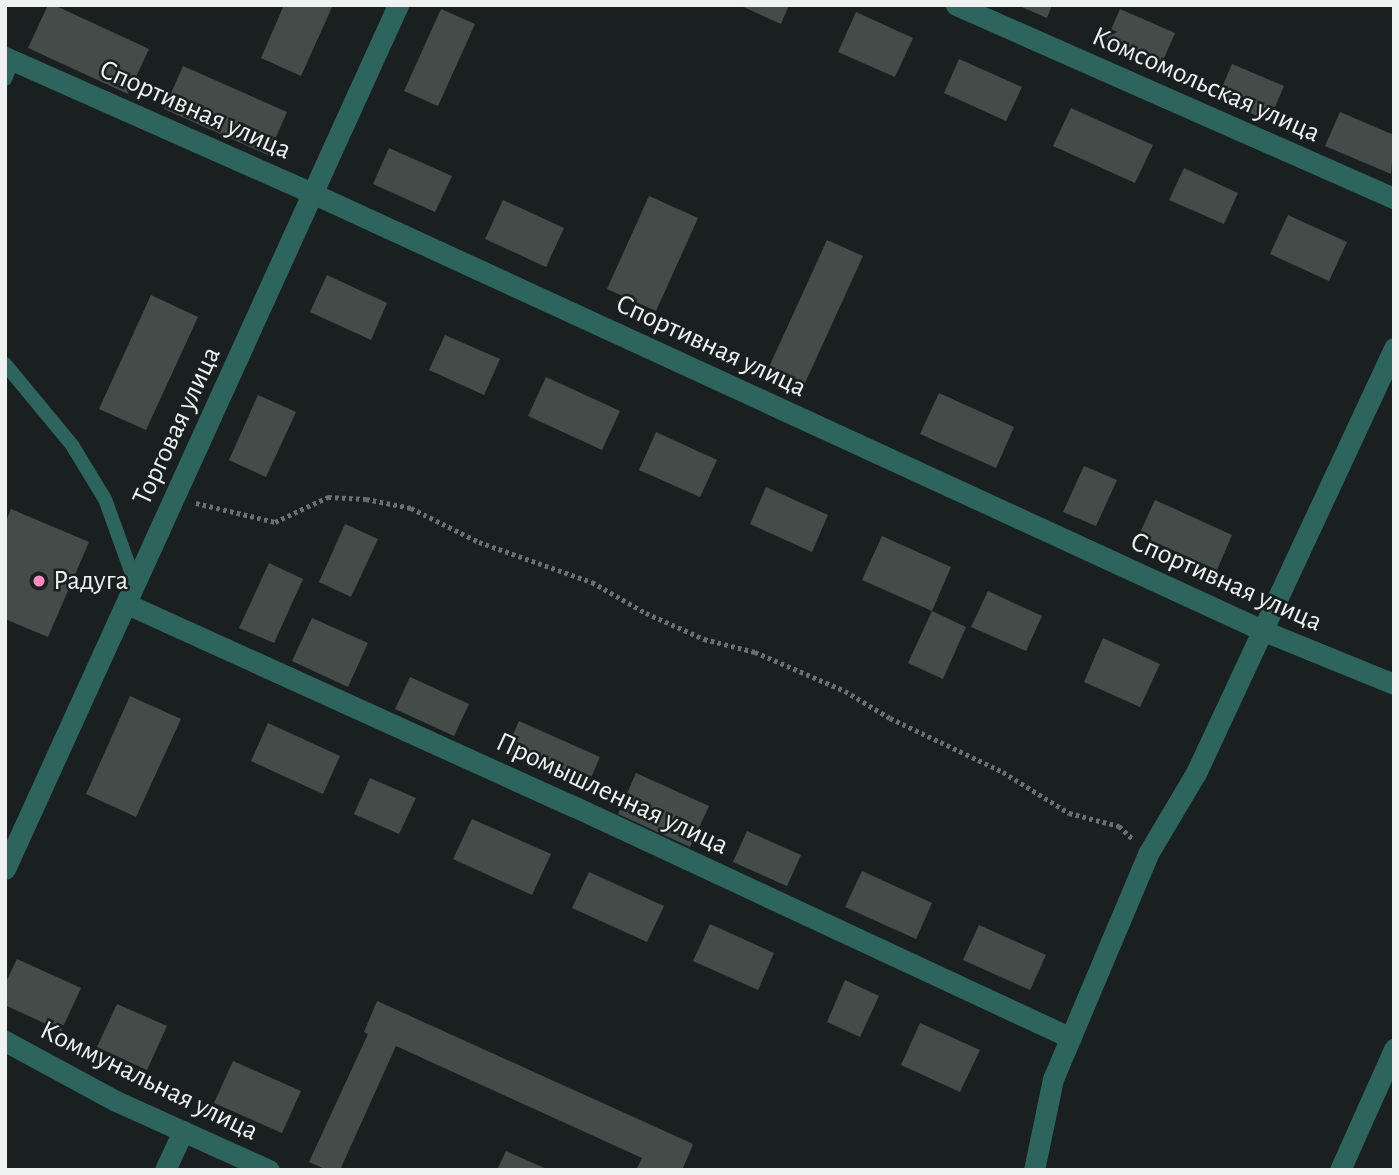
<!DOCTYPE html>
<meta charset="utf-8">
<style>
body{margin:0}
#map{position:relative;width:1399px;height:1175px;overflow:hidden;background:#1a201f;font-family:"Alegreya Sans",sans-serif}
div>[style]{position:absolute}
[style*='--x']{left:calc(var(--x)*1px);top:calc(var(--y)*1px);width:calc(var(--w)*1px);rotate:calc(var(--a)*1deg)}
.building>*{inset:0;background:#444c4a}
.path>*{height:4.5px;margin-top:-2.25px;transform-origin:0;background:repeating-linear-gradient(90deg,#6a706f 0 3.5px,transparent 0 7px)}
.lane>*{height:14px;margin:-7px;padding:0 7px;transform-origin:7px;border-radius:7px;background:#2d645e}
.street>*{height:21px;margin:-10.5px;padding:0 10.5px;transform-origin:10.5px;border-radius:10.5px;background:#2d645e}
.dots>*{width:19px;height:19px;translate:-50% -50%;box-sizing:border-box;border:4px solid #1a201f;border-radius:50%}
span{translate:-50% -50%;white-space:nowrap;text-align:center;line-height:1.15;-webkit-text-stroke:5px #1a201f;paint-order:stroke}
.street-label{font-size:28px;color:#eef2f1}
.poi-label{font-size:28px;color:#eef2f1}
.left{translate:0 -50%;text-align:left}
.frame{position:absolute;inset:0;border:7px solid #eef2f1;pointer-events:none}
</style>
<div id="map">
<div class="building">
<i style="clip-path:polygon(48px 5px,54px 5px,149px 49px,128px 94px,28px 48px)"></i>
<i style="clip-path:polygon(284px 5px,333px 5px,301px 76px,261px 58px)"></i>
<i style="clip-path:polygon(739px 5px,789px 5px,781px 24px)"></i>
<i style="clip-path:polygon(1017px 5px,1052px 5px,1047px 18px)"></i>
<i style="clip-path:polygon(441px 9px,475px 24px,438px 106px,404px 91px)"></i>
<i style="clip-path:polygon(1120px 9px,1175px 33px,1161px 65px,1106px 41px)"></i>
<i style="clip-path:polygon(856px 12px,913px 38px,895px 77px,838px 52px)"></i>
<i style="clip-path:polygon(959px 59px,1022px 87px,1006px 121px,944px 93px)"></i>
<i style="clip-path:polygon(1232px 64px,1284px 86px,1269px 121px,1217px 99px)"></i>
<i style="clip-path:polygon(183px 66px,287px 112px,268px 155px,164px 109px)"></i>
<i style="clip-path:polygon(1071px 108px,1153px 145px,1135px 183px,1053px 146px)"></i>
<i style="clip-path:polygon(1340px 112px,1394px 135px,1391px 174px,1325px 146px)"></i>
<i style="clip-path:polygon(389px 148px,452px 176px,435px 212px,373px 184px)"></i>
<i style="clip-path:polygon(1184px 168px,1238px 193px,1224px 224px,1169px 200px)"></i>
<i style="clip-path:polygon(649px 196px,698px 218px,656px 311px,607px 289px)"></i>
<i style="clip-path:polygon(503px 200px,564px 228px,546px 267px,485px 239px)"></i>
<i style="clip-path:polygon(1288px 215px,1347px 242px,1329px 281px,1270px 254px)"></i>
<i style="clip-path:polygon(827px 240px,863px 256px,805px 383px,769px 367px)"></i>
<i style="clip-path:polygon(327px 275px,387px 303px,371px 340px,310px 312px)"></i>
<i style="clip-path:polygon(151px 295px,198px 317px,146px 430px,99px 409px)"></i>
<i style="clip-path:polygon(445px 335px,500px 359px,484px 395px,429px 370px)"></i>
<i style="clip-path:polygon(546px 377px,620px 411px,602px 450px,528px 416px)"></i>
<i style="clip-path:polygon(939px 393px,1014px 427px,996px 468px,920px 434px)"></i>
<i style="clip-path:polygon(258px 395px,296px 412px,266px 477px,229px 460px)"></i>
<i style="clip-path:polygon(656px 432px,717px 460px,700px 497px,639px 470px)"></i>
<i style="clip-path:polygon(1084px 466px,1117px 480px,1096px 526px,1063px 512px)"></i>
<i style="clip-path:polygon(766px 487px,828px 515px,812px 552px,750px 524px)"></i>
<i style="clip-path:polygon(1155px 500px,1232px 535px,1217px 570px,1139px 535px)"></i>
<i style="clip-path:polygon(11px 509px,89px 542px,48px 637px,5px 619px,5px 523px)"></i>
<i style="clip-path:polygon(345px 524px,378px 539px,351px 597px,319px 582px)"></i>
<i style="clip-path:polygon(882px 536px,951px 567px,932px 611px,862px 580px)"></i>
<i style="clip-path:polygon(269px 563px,303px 579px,274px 643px,239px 628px)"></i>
<i style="clip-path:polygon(988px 591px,1042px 616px,1026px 651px,971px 627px)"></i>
<i style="clip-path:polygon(932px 611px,966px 627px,943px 679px,908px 663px)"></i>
<i style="clip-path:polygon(312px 618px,368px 643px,348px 687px,292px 661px)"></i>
<i style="clip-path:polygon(1103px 638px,1160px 664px,1140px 707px,1084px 682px)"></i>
<i style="clip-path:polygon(410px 677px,469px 704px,454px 736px,395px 709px)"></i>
<i style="clip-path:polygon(130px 696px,181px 719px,136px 817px,86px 794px)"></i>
<i style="clip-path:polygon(519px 721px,600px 757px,586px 789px,505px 753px)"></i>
<i style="clip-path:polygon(268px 723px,340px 756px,323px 794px,251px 761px)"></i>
<i style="clip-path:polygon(636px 773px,709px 806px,690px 847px,618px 814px)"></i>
<i style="clip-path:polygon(370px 778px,416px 798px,399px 834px,354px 814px)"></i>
<i style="clip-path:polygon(472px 819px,551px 854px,532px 895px,453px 859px)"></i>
<i style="clip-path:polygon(747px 831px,801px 855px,787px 886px,733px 862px)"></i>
<i style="clip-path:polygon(862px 871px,932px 903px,916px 939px,845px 907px)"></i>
<i style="clip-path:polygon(589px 872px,664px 906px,647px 942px,572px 908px)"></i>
<i style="clip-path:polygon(710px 924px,774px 953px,758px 990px,693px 961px)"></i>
<i style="clip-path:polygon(979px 925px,1046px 955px,1030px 990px,963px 960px)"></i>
<i style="clip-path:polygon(17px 959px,81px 988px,61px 1031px,5px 1005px,5px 984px)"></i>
<i style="clip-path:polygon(845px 980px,879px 996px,860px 1037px,827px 1022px)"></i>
<i style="clip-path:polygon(377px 1001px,691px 1143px,693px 1145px,682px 1170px,636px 1170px,642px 1158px,396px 1046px,340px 1170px,327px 1170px,309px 1162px,368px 1034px,364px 1032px)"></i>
<i style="clip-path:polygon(117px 1004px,167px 1026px,147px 1070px,97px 1047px)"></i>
<i style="clip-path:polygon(920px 1023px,980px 1050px,960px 1092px,901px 1065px)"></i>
<i style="clip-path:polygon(233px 1061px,301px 1091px,282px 1133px,214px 1103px)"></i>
<i style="clip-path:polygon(506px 1151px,549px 1170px,497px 1170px)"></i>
</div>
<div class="path">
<i style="--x:196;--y:503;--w:81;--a:13.5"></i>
<i style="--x:275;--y:522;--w:59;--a:-25.3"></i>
<i style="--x:328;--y:497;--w:38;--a:3"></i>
<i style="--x:366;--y:499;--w:46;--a:11.3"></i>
<i style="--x:411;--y:508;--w:76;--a:26.6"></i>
<i style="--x:479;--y:542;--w:120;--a:19.5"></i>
<i style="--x:592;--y:582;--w:62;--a:29.9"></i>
<i style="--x:646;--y:613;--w:64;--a:24.1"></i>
<i style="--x:704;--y:639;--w:53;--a:14.3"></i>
<i style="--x:755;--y:652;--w:98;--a:23.4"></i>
<i style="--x:845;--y:691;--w:52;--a:31"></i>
<i style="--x:890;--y:718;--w:125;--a:25.5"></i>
<i style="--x:1003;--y:772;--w:78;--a:31.8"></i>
<i style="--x:1069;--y:813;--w:52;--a:14.6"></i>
<i style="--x:1119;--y:826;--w:18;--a:43"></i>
</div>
<div class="lane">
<i style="--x:5;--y:79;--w:21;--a:-67"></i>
<i style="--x:5;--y:364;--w:105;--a:50.4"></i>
<i style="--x:72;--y:445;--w:63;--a:58.6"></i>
<i style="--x:105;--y:499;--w:91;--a:70.2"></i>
</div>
<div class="street">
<i style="--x:956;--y:5;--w:479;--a:23.8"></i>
<i style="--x:5;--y:57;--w:338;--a:23.9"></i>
<i style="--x:314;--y:194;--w:1046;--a:24.7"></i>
<i style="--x:1264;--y:631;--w:140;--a:22.2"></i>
<i style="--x:127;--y:604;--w:490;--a:24.4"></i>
<i style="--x:573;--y:806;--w:549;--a:24.98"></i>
<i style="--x:5;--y:869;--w:949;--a:-65.54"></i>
<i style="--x:5;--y:1041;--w:126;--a:28.4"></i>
<i style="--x:116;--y:1101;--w:168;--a:24.3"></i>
<i style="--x:165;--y:1170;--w:43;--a:-65.2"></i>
<i style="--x:1034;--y:1170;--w:93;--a:-78.2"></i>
<i style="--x:1053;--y:1079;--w:246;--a:-67.1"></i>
<i style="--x:1149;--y:852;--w:92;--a:-59.3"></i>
<i style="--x:1196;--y:773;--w:469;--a:-65"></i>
<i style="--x:1340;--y:1170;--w:133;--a:-65.9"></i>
</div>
<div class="dots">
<i style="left:39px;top:581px;background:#fe8ebe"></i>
</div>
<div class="street-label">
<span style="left:1206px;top:85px;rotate:24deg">Комсомольская улица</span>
<span style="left:195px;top:110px;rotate:24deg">Спортивная улица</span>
<span style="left:711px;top:346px;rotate:25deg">Спортивная улица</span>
<span style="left:177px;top:426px;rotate:-65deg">Торговая улица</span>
<span style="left:1226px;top:582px;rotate:24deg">Спортивная улица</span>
<span style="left:612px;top:794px;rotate:25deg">Промышленная улица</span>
<span style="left:149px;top:1081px;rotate:26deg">Коммунальная улица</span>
</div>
<div class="poi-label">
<span class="left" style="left:53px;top:581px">Радуга</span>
</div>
<div class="frame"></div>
</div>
